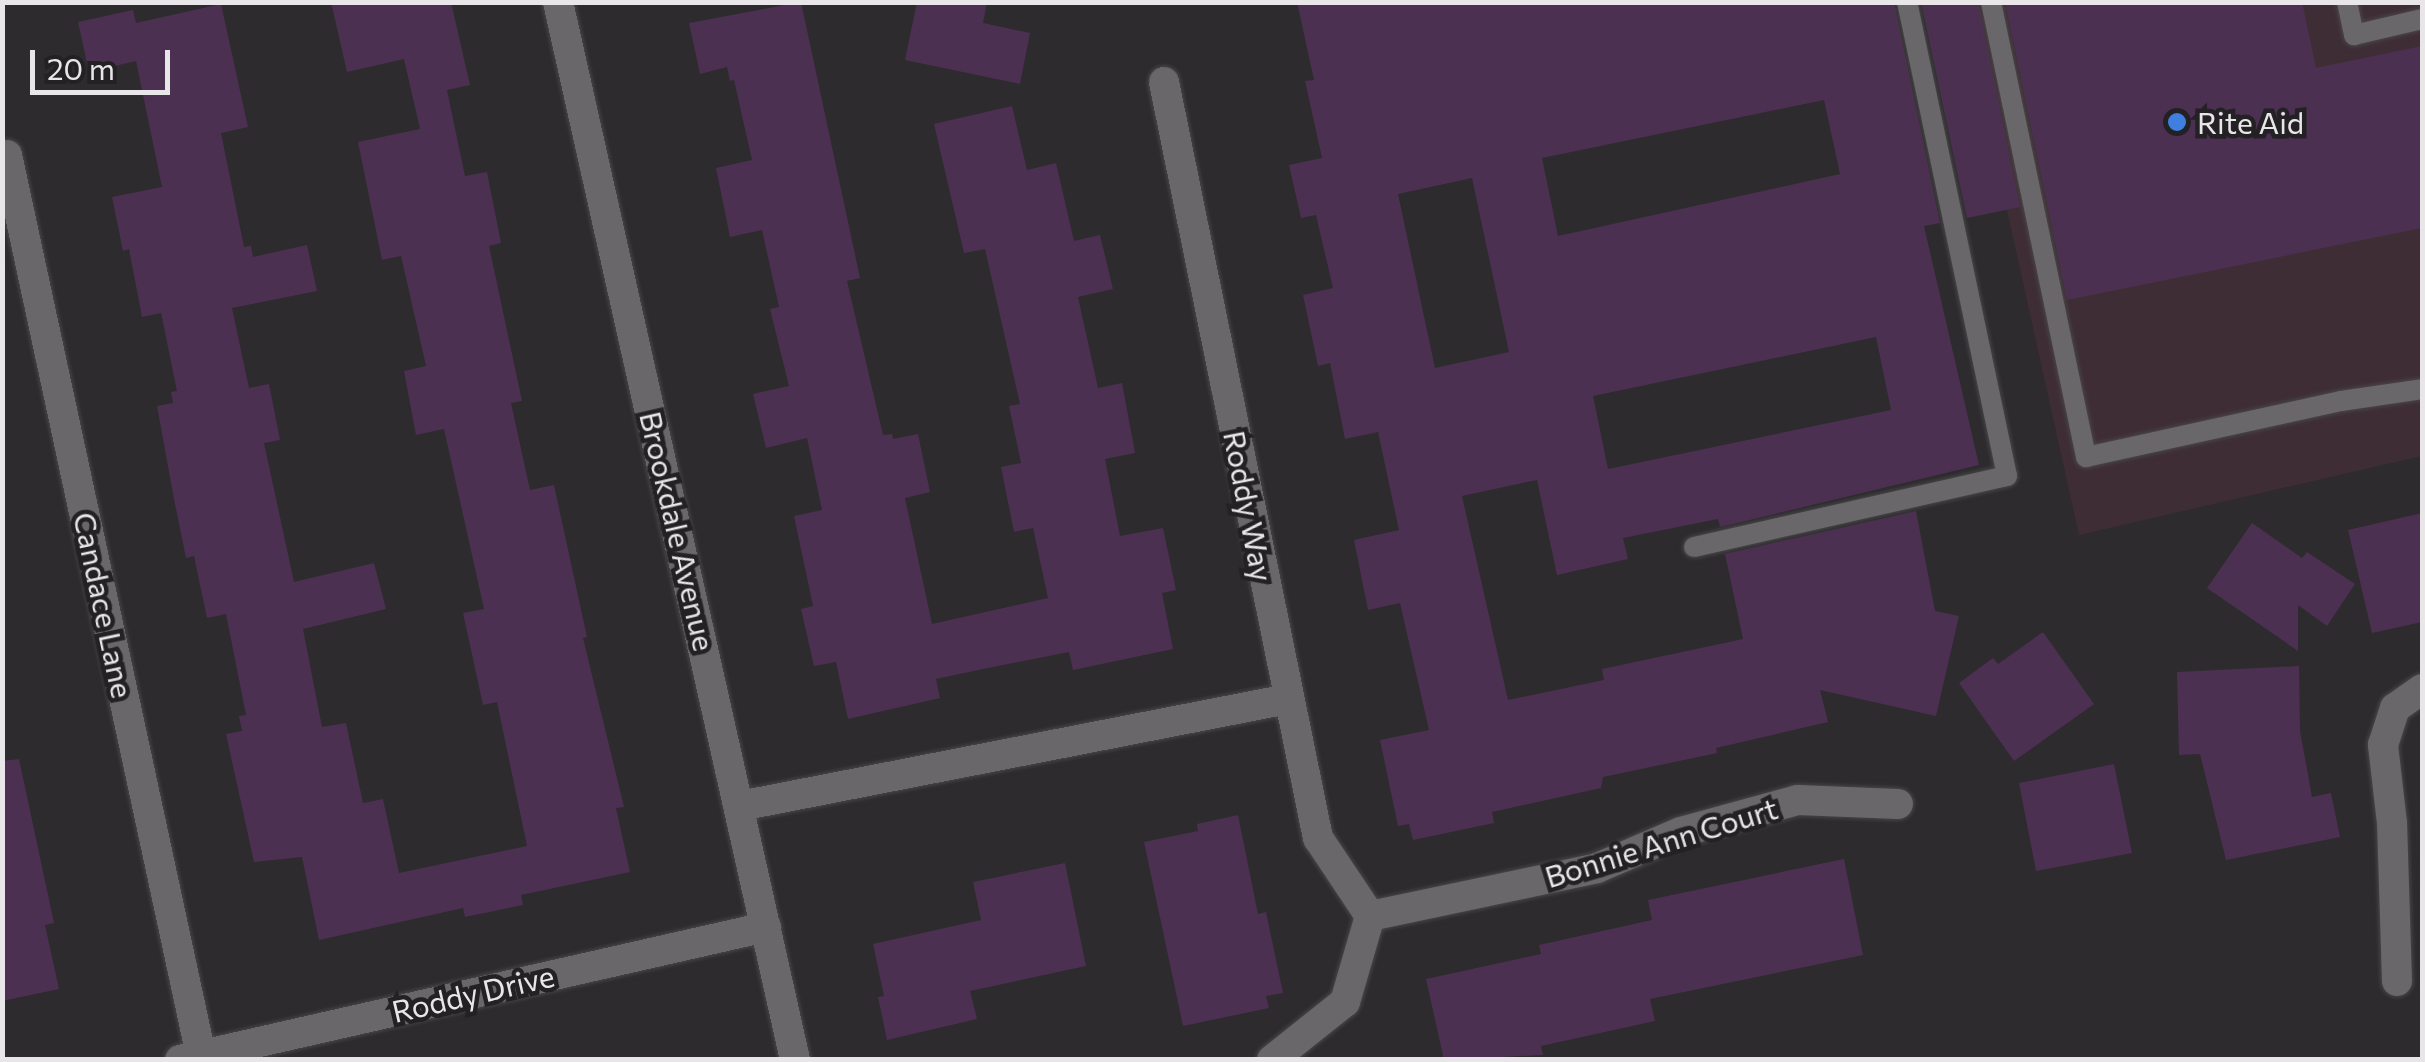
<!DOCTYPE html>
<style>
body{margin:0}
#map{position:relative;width:2425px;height:1062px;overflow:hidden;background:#2d2b2e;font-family:Commissioner,sans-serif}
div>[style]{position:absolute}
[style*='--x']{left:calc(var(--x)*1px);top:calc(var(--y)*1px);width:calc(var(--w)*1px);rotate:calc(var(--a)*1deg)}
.commercial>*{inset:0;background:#3f2d36}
.building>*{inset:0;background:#4c3051}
.roads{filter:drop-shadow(0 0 2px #484648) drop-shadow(0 0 2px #484648)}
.lane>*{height:20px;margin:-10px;padding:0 10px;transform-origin:10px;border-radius:10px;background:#6a676a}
.street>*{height:30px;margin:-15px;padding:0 15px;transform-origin:15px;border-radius:15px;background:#6a676a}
.dots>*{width:28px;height:28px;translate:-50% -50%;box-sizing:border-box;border:5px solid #232124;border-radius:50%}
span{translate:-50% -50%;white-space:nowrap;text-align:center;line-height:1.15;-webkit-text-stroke:9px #232124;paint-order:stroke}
.poi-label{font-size:30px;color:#e8e6e8}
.left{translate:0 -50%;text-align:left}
.street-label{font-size:30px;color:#e8e6e8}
.frame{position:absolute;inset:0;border:5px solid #e8e6e8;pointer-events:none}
.scale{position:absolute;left:30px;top:50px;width:140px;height:45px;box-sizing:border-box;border:5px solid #e8e6e8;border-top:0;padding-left:12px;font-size:30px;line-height:35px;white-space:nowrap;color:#e8e6e8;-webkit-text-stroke:8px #232124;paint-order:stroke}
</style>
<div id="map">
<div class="commercial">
<i style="clip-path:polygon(1961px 3px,2422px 3px,2422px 456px,2079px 535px)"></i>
</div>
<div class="building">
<i style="clip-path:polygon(331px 2px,451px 2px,470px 85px,447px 90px,465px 176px,487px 172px,501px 243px,489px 246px,522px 401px,511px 403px,530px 490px,554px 485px,587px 637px,583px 638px,624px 807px,616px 808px,630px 872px,521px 895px,523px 905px,465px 917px,463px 908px,319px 940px,302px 857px,254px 862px,226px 734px,242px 731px,239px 716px,246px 715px,226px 614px,207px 618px,194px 556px,186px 558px,174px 499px,157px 406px,173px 403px,171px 392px,177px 391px,161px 313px,142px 317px,129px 249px,123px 251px,112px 197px,162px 187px,136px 61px,89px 72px,78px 22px,133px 10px,136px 23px,221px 4px,248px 127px,221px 133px,244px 247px,251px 246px,253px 257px,307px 245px,317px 291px,232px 308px,249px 388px,269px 384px,280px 440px,264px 443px,294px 582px,374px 563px,386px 609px,303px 629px,322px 727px,346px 723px,363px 803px,383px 799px,399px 873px,527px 846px,497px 702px,483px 705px,463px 613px,484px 609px,444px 429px,416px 435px,404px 371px,426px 366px,401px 256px,382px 260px,358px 142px,420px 129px,404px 59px,347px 72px)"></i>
<i style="clip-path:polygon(801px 2px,860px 278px,847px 281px,883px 435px,892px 434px,893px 439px,918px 434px,930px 492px,905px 498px,932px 624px,1048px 598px,1033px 528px,1014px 532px,1001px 467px,1021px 463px,1009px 406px,1020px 404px,985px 249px,964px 253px,934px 124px,1012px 106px,1027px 170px,1056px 163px,1074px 241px,1100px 235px,1113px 289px,1078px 297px,1098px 388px,1122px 383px,1135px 453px,1105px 459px,1120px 536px,1163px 528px,1176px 590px,1162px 593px,1173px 649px,1073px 670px,1069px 652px,983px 669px,936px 679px,940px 698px,848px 719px,836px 662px,814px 666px,801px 609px,813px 606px,794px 516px,822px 510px,807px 438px,766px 448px,753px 394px,789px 386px,770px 309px,779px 307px,762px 230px,730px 237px,716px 168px,752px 160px,734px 80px,730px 81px,727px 67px,700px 74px,689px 23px)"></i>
<i style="clip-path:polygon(917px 2px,987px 2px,983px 23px,1030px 33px,1020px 84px,905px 60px)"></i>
<i style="clip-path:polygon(evenodd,1297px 2px,1894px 2px,1940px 223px,1924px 226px,1979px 465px,1720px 527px,1718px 519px,1623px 538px,1628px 559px,1557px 575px,1537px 480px,1462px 496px,1508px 700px,1604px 680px,1602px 669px,1743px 639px,1725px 554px,1916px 511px,1935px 611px,1959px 616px,1936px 716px,1820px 690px,1828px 722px,1716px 748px,1717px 753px,1603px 777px,1601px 788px,1492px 812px,1494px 823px,1413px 840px,1409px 824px,1398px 826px,1380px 740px,1429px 730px,1400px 603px,1368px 610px,1354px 540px,1399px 530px,1378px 432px,1345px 439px,1330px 363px,1318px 366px,1303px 295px,1333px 288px,1316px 215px,1301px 218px,1289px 165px,1322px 158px,1305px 81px,1314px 80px,1297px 2px,1824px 100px,1840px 174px,1558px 236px,1542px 158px,1824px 100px,1297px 2px,1472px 178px,1509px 352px,1435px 368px,1398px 194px,1472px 178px,1297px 2px,1876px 337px,1891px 410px,1608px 469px,1593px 396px,1876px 337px)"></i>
<i style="clip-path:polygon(1921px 2px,1978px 2px,2020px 207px,1967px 218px)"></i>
<i style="clip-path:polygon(2005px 2px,2302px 2px,2316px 68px,2422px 46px,2422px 228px,2067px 300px)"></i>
<i style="clip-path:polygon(2422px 513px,2422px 622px,2372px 633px,2348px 530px)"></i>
<i style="clip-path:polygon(2252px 523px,2302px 558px,2307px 552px,2355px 584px,2327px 626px,2298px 605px,2298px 651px,2207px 588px)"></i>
<i style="clip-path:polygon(2043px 632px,2094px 704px,2014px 761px,1959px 683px,1993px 658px,1998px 664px)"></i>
<i style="clip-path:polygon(2299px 666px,2300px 731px,2312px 797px,2331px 793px,2340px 837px,2226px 860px,2200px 754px,2179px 755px,2177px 672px)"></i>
<i style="clip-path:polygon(19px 759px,54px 923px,45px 925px,59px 989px,2px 1001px,2px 761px)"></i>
<i style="clip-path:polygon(2114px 764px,2132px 853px,2036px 871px,2019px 783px)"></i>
<i style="clip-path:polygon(1238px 815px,1258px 914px,1266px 912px,1283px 993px,1266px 996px,1269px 1008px,1183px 1026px,1144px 842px,1198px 831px,1197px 824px)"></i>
<i style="clip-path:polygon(1844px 859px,1863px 955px,1650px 999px,1655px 1021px,1541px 1046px,1543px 1055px,1444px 1060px,1426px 979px,1541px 954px,1539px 945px,1652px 920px,1648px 900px)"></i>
<i style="clip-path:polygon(1065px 863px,1086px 966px,970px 991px,977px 1019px,887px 1040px,878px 997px,884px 996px,873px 944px,981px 920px,973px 882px)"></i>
</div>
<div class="roads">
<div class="lane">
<i style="--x:1991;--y:2;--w:465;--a:78.2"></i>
<i style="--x:2086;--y:457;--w:261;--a:-12.4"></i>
<i style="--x:2341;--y:401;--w:82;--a:-8.4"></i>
<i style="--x:2347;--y:2;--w:34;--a:78"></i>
<i style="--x:2354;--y:35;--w:70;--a:-13.2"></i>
<i style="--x:1694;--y:547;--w:321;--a:-12.8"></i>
<i style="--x:2007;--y:476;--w:484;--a:-101.9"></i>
</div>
<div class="street">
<i style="--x:558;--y:2;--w:1084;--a:77.37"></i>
<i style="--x:1164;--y:82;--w:772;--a:78.49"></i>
<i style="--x:1318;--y:838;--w:94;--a:56.3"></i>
<i style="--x:7;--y:155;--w:921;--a:77.84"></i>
<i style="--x:740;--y:806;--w:558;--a:-11.05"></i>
<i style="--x:2397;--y:981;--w:158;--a:-91.8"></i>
<i style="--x:2392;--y:823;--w:79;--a:-96.6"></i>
<i style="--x:2383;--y:745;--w:39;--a:-72"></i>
<i style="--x:2395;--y:708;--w:33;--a:-35"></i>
<i style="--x:180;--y:1060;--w:601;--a:-12.79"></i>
<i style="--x:1272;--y:1060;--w:93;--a:-38.5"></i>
<i style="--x:1345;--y:1002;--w:90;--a:-73.8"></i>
<i style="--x:1370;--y:916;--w:232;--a:-11.9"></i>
<i style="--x:1597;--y:868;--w:91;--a:-23.2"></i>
<i style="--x:1681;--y:832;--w:121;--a:-15.3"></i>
<i style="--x:1798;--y:800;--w:100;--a:2.3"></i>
</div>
</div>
<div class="dots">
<i style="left:2177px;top:122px;background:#3f7fe0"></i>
</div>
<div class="poi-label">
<span class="left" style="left:2197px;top:122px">Rite Aid</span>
</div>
<div class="street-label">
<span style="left:1249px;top:506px;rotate:79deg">Roddy Way</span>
<span style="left:678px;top:531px;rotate:77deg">Brookdale Avenue</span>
<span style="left:104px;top:605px;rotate:78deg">Candace Lane</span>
<span style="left:1661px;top:842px;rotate:-17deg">Bonnie Ann Court</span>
<span style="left:473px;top:993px;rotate:-13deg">Roddy Drive</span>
</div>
<div class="frame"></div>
<div class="scale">20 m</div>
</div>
